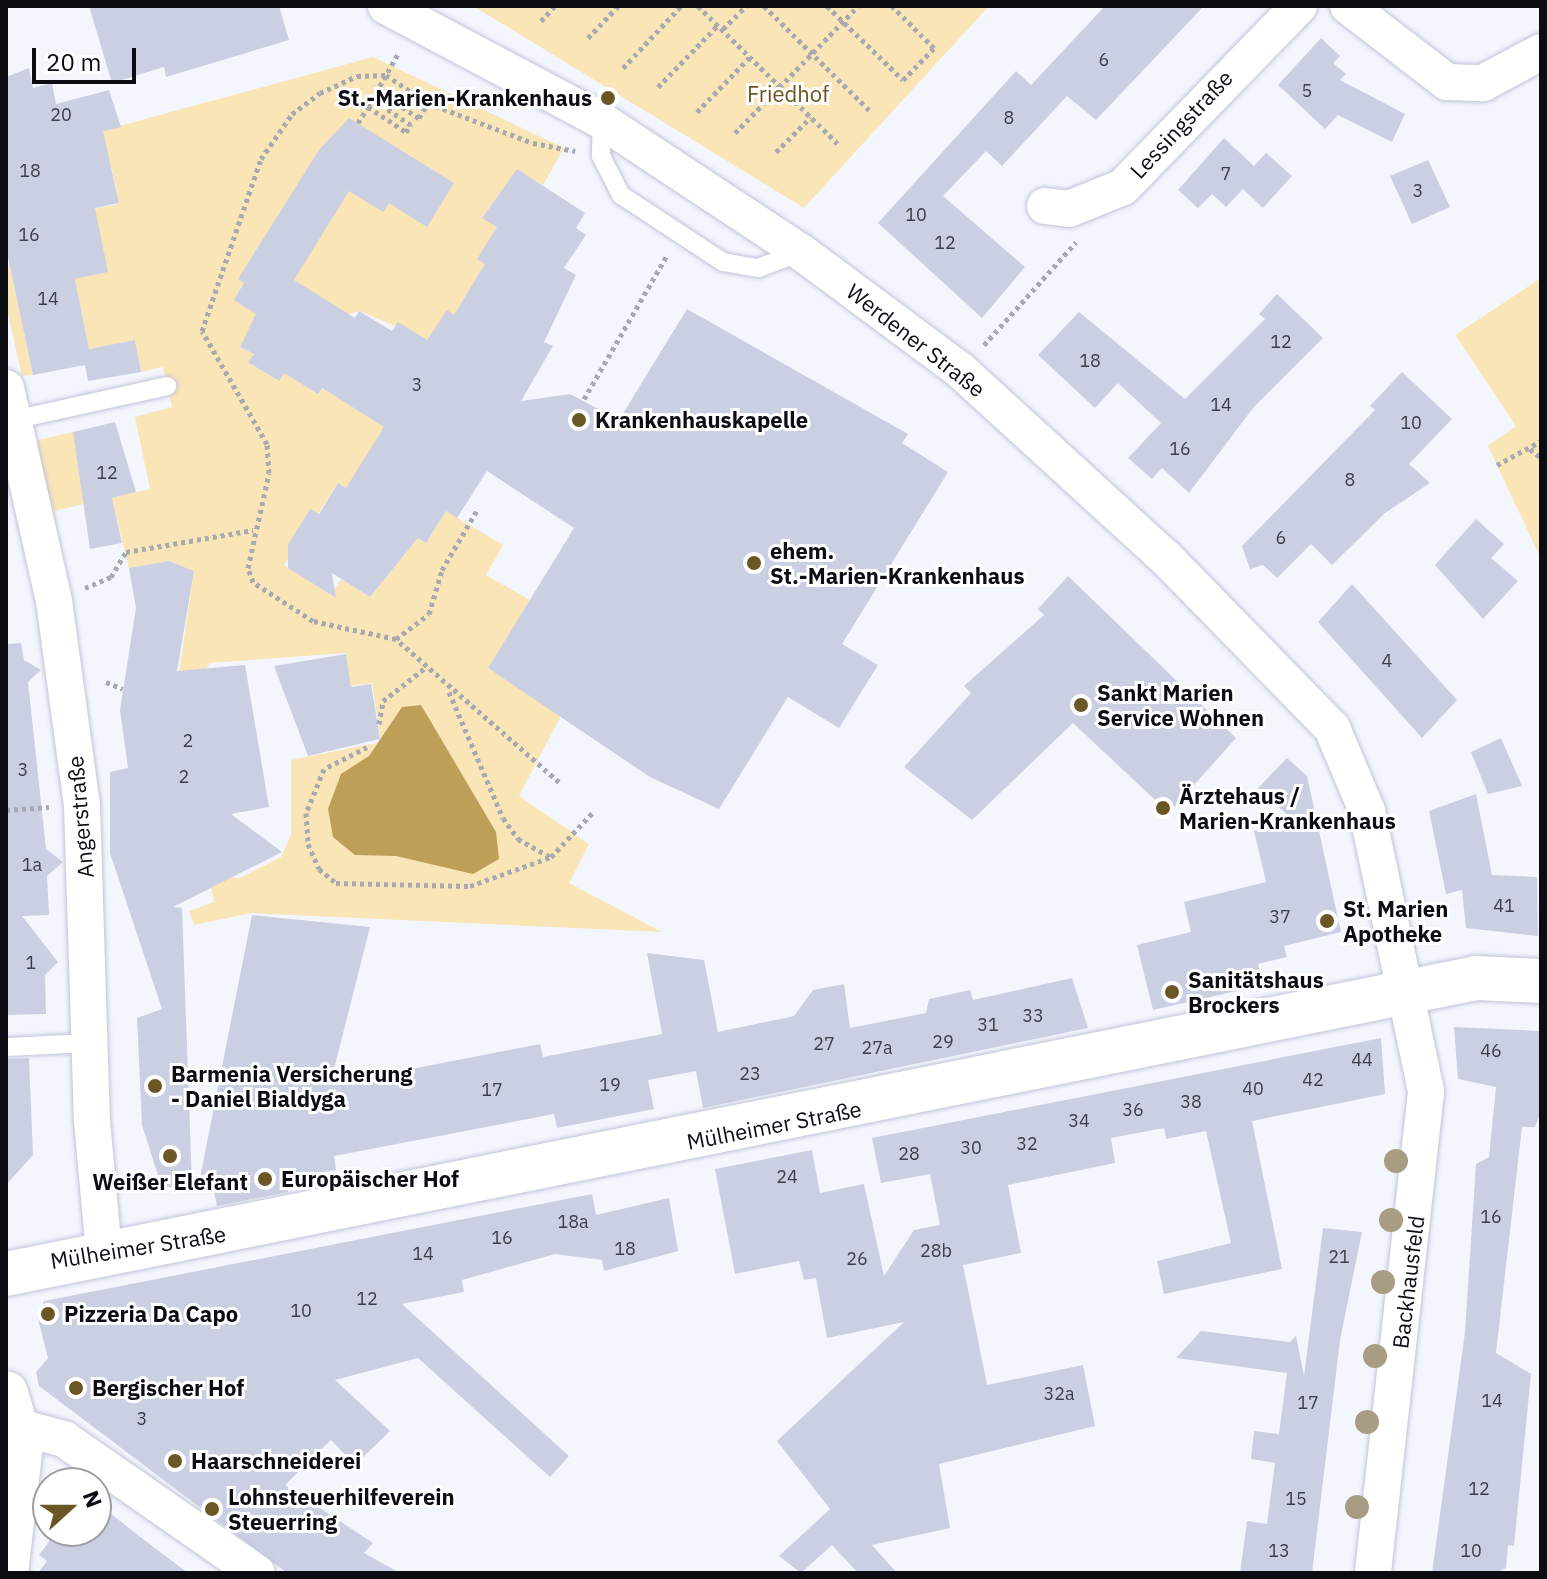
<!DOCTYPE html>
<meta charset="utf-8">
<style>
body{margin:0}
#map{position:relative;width:1547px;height:1579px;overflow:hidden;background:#f4f6fe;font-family:"IBM Plex Sans",sans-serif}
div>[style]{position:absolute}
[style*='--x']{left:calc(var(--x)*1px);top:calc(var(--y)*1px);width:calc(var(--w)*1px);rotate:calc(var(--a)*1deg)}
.green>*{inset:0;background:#fae5b7}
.water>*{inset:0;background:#bd9f58}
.building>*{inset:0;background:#cbcfe2}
.path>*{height:5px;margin-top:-2.5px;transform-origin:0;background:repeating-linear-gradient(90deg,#a8a9b1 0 4px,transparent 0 8px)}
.roads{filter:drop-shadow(0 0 2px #c0c4d7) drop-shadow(0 0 2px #c0c4d7)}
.service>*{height:18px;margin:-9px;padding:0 9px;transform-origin:9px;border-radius:9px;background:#fff}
.minor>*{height:36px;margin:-18px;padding:0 18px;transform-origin:18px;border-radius:18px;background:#fff}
.tertiary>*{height:44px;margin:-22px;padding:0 22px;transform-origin:22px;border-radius:22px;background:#fff}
.trees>*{width:24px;height:24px;margin:-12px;border-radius:50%;background:#a89d83}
.dots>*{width:22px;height:22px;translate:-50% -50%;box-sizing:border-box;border:4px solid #fff;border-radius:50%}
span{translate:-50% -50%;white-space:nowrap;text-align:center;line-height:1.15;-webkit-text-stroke:6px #fff;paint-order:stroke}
.number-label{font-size:18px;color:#3c3e47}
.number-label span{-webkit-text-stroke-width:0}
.park-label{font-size:22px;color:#6a551f}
.poi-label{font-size:22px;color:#0c0d13;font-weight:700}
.right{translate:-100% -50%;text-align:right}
.left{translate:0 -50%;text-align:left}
.street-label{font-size:22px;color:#0c0d13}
.frame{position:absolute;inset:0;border:8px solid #0c0d13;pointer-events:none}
.north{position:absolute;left:32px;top:1467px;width:80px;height:80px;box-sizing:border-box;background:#fff;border:2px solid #9e9ea1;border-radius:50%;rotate:69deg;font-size:22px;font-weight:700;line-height:32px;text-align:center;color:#0c0d13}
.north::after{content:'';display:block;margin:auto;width:28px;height:36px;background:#6b5625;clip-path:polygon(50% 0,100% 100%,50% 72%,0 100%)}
.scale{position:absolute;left:32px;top:48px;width:104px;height:36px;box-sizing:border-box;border:4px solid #0c0d13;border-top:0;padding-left:10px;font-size:24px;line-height:28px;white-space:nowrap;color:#0c0d13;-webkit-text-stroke:6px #fff;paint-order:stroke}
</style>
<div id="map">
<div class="green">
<i style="clip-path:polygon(473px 6px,989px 6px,804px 208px)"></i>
<i style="clip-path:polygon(373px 57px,564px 148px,543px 185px,517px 170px,482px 217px,497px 227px,478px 259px,485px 264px,463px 320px,447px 311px,427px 340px,360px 311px,240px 347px,254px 354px,249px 362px,278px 381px,284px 373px,318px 394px,322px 388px,393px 432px,346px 488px,338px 483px,284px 565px,331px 595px,341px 579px,370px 597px,418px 538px,426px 543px,446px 511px,503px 545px,486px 575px,530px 600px,488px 668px,562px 714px,519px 796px,589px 844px,569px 883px,662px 932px,251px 913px,194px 925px,189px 911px,214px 902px,209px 875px,240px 878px,281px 857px,291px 835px,291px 760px,381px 742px,372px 683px,351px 686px,346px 653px,210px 663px,201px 677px,179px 673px,194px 571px,169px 561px,129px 568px,112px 498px,150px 489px,135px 417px,172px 407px,163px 367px,141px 372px,135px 340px,89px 349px,75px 279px,107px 272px,102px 246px,63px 215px,118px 204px,116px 186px,111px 166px,56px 177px,90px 134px)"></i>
<i style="clip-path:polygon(9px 263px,33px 375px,22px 376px,6px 305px)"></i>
<i style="clip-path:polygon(1541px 278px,1541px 559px,1488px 446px,1516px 426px,1455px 335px)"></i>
<i style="clip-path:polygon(73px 432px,88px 503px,50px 512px,33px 441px)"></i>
</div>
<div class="water">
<i style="clip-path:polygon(421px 705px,496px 832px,499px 859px,473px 874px,396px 856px,355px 855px,333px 837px,328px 809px,341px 774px,369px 756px,402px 707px)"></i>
</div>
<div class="building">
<i style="clip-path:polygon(89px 6px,279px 6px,289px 40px,166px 77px,164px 67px,112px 83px)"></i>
<i style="clip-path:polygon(1105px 6px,1204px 6px,1096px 120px,1067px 96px,1002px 166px,986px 151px,943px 196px,1025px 267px,982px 318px,878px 223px,1016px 71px,1031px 85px)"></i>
<i style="clip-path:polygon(1321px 38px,1340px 56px,1333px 63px,1346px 74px,1340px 80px,1405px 114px,1392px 142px,1338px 115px,1325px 129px,1278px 85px)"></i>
<i style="clip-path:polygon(29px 68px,33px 88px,52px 83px,56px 104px,109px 90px,121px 127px,103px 131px,119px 203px,95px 208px,108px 272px,75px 279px,89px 349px,135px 340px,141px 372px,88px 381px,85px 365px,33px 375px,6px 248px,6px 77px)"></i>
<i style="clip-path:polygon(349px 118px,454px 183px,427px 227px,389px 203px,383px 212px,349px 191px,294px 280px,355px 318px,359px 311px,392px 331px,398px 322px,427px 340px,447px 310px,454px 315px,485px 264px,477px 259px,497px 227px,482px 218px,517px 169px,585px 213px,576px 228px,586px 235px,564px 268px,576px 275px,544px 342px,553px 346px,521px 401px,570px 394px,619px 420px,687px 309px,908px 434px,902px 443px,948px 472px,842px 644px,878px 665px,839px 728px,788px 697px,719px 809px,650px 777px,488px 668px,574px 528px,487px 471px,457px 518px,446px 511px,426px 543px,418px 538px,370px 597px,332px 573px,336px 598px,288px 568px,288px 545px,310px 509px,319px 514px,338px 483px,346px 488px,384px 427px,322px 388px,318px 394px,284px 373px,279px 381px,248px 362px,254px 354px,240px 347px,256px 314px,234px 300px,244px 283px,238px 279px,319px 150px)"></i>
<i style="clip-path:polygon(1224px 138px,1254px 166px,1266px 153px,1292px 176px,1263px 208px,1243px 189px,1226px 207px,1212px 194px,1198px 208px,1178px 190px)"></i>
<i style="clip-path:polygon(1428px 160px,1450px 207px,1412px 224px,1390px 176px)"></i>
<i style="clip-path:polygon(1277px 294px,1323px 338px,1253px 408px,1189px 493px,1162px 468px,1152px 479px,1128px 458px,1161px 423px,1118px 383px,1095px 408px,1038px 355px,1079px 312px,1185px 399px,1265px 319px,1259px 314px)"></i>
<i style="clip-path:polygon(1402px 372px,1452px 419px,1409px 464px,1430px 483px,1385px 513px,1332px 565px,1311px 544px,1277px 578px,1263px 565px,1250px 569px,1242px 546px,1375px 410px,1370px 406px)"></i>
<i style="clip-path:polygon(115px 422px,136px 492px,112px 498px,122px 543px,90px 549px,73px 432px)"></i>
<i style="clip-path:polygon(1476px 519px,1504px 544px,1491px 558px,1518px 581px,1483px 619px,1435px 565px)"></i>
<i style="clip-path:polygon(169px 561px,194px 571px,177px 671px,245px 665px,269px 807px,231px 814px,282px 852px,173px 907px,182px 908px,192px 1184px,162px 1188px,142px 1125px,137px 1018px,162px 1009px,110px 853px,110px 772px,128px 768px,120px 710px,136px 608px,129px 568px)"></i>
<i style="clip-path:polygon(1068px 576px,1236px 738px,1169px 813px,1073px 723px,972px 820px,904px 767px,971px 693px,964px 686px,1044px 615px,1038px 609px)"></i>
<i style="clip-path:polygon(1352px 584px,1457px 700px,1422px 738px,1318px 622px)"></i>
<i style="clip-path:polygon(21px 643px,24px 660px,41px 670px,28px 682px,46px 849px,63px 862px,47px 876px,49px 915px,22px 916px,58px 962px,45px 975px,46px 1014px,6px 1015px,6px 644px)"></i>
<i style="clip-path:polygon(346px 654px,351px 687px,371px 684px,380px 739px,308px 756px,274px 666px)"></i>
<i style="clip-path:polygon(1501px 738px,1522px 786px,1488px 794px,1471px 752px)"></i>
<i style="clip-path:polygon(1287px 758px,1307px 776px,1341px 932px,1284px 946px,1287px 957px,1258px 964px,1263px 985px,1153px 1010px,1137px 945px,1191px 932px,1184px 902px,1266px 882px,1254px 831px,1294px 821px,1258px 788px)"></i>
<i style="clip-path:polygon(1476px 794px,1492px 875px,1537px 877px,1538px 936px,1466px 928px,1462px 890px,1446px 894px,1429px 811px)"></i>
<i style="clip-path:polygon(252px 915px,370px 927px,330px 1085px,540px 1044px,543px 1057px,662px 1034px,647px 953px,704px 960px,718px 1032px,794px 1016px,813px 990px,844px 984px,850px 1028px,926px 1013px,929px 999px,970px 990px,973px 1000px,1072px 978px,1088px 1028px,703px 1108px,696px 1071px,648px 1080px,654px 1109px,557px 1128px,554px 1114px,334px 1156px,336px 1170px,286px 1179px,288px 1192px,217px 1206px,212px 1181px,199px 1183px)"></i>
<i style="clip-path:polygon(1454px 1027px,1541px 1031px,1541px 1112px,1535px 1127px,1522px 1127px,1496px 1353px,1531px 1374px,1514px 1546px,1508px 1545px,1506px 1568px,1495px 1573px,1432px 1573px,1465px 1332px,1476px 1164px,1489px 1157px,1496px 1087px,1458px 1079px)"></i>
<i style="clip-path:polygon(1381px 1038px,1385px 1094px,1252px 1121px,1282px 1269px,1164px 1294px,1157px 1261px,1231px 1243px,1206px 1131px,1166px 1139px,1164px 1128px,1111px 1138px,1115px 1163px,1008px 1185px,1021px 1253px,963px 1265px,987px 1385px,1083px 1365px,1095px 1426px,939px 1464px,950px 1528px,872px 1545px,897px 1573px,858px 1573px,832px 1545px,801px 1573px,779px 1556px,830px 1509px,777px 1441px,904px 1322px,827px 1338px,816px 1278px,804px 1280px,799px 1261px,735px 1274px,715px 1169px,812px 1150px,820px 1193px,864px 1184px,884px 1276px,914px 1230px,940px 1225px,930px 1174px,881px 1183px,872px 1138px)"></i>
<i style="clip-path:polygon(29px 1058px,33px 1155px,6px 1185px,6px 1059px)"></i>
<i style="clip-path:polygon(592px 1194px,596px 1215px,669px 1198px,678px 1251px,604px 1271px,602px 1260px,555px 1254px,462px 1280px,464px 1292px,402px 1304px,569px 1456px,550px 1477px,418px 1358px,335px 1380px,390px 1431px,355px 1465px,331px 1440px,285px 1485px,373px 1543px,364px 1553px,400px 1573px,287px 1573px,39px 1386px,36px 1372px,48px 1358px,37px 1315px,44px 1301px)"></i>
<i style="clip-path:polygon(1323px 1228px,1362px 1232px,1340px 1340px,1312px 1573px,1240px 1573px,1247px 1521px,1267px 1524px,1275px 1463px,1251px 1459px,1254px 1431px,1279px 1434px,1287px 1373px,1176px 1358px,1201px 1331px,1290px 1342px,1296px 1336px,1304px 1376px)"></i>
<i style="clip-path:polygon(96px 1502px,139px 1536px,188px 1573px,38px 1573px,47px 1561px,39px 1555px,57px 1531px,96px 1531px)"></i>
</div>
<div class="path">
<i style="--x:698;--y:6;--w:197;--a:44.6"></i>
<i style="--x:764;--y:6;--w:152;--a:44.7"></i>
<i style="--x:827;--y:6;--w:106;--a:44.2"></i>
<i style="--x:903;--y:80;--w:45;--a:-45.9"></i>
<i style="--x:934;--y:48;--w:59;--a:-135"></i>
<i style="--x:541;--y:21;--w:21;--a:-47"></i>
<i style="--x:723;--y:29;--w:33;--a:-45"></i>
<i style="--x:588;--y:38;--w:44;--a:-46.8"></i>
<i style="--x:623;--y:68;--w:85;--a:-46.9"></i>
<i style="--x:658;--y:87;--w:86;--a:-45.9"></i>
<i style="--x:368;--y:107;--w:63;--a:-60.6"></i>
<i style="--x:697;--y:112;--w:76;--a:-46.1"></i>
<i style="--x:358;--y:123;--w:19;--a:-58"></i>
<i style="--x:368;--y:107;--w:45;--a:33.3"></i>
<i style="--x:406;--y:132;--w:9;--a:-54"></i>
<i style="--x:411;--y:125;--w:32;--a:-146"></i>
<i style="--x:384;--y:107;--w:10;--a:-61"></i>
<i style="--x:389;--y:98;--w:36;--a:34"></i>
<i style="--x:419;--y:118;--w:17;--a:-59"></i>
<i style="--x:735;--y:133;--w:177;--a:-45.9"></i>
<i style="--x:776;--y:152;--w:49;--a:-45"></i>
<i style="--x:984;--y:345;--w:138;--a:-48.2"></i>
<i style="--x:584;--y:399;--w:166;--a:-60"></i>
<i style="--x:1530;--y:449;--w:14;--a:39"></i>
<i style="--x:1497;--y:465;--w:50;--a:-28.6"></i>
<i style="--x:85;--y:588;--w:28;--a:-23"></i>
<i style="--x:111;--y:577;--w:29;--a:-59"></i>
<i style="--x:126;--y:552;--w:129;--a:-9.8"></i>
<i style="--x:396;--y:639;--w:41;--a:-37.1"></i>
<i style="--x:429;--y:614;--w:46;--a:-73.5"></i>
<i style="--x:442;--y:570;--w:69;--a:-59.7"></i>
<i style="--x:106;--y:682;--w:18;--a:22"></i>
<i style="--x:449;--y:692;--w:137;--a:66.8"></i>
<i style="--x:503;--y:818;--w:26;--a:54"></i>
<i style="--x:518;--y:839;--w:38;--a:29"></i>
<i style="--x:379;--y:724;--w:23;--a:-80"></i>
<i style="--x:383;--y:701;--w:53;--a:-38.2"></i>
<i style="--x:367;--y:747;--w:48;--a:152.9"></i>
<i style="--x:324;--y:769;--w:48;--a:112.2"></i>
<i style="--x:306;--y:813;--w:31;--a:86"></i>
<i style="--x:308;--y:844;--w:27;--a:66"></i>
<i style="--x:319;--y:869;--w:22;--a:39"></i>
<i style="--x:336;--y:883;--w:134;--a:1.3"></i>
<i style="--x:470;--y:886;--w:86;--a:-19.7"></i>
<i style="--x:551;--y:857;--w:63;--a:-46.9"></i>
<i style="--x:559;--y:782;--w:217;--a:-138.7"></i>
<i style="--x:396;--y:639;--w:85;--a:-167.8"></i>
<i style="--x:313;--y:621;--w:72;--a:-147"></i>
<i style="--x:253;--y:582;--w:15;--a:-110"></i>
<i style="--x:248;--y:568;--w:97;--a:-77.5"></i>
<i style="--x:269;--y:473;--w:29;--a:-94"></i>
<i style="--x:267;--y:444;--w:130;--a:-119.9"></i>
<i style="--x:202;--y:331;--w:182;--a:-71.1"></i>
<i style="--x:261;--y:159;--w:55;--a:-55.4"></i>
<i style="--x:292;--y:114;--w:35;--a:-37"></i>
<i style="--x:320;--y:93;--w:41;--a:-24.7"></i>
<i style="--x:357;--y:76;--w:29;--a:-2"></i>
<i style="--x:386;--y:75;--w:50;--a:33.7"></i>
<i style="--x:428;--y:103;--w:112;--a:20.9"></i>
<i style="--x:533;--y:143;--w:43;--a:10.8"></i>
<i style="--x:6;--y:810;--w:43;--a:-4"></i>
</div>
<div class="roads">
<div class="service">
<i style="--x:602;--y:121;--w:35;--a:92"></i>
<i style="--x:601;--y:156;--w:44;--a:62.9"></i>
<i style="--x:621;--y:195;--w:122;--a:33.3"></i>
<i style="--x:723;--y:262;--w:36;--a:10"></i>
<i style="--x:758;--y:268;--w:46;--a:-20.4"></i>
<i style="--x:13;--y:420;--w:158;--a:-12.4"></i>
<i style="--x:6;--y:1047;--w:83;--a:-2.8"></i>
</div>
<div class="minor">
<i style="--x:386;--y:6;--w:245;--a:28"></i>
<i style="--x:602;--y:121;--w:238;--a:33.4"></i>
<i style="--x:801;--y:252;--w:199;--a:36.6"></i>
<i style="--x:961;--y:371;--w:277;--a:42.4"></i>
<i style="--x:1166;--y:558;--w:238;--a:45.7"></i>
<i style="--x:1332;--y:728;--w:90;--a:67.1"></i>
<i style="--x:1367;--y:811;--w:287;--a:78.1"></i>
<i style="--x:1426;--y:1092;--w:484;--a:96.3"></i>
<i style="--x:1348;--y:6;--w:125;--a:37.5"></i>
<i style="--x:1447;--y:82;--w:36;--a:2"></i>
<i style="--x:1483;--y:83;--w:66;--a:-28.1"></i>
<i style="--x:1045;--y:206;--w:24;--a:7"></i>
<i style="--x:1069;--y:209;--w:58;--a:-22.2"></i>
<i style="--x:1123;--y:187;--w:252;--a:-45.8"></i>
<i style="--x:6;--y:388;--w:218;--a:77.3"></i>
<i style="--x:54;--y:601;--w:206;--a:82.2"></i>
<i style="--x:82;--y:805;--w:316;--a:88.2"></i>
<i style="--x:92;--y:1121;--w:132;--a:84.8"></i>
<i style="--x:19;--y:1427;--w:47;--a:14.9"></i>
<i style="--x:64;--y:1439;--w:235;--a:34.8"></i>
</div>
<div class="tertiary">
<i style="--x:6;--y:1274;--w:1500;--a:-11.38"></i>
<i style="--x:1477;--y:978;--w:64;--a:2.7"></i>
<i style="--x:6;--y:1393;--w:54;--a:73.9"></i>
<i style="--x:21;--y:1445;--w:129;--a:96.7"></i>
</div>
</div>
<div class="trees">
<i style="left:1396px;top:1161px"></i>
<i style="left:1391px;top:1220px"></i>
<i style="left:1383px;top:1282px"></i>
<i style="left:1375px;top:1356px"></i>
<i style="left:1367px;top:1422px"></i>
<i style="left:1357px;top:1507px"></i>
</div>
<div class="dots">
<i style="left:608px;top:98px;background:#6b5625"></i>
<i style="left:579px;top:420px;background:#6b5625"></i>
<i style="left:754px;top:563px;background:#6b5625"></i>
<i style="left:1081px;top:705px;background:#6b5625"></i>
<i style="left:1163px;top:808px;background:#6b5625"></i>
<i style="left:1327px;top:921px;background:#6b5625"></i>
<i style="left:1172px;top:992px;background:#6b5625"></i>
<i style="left:155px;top:1086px;background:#6b5625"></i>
<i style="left:170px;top:1156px;background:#6b5625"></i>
<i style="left:265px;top:1179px;background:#6b5625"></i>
<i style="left:48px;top:1314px;background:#6b5625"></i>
<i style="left:76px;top:1388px;background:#6b5625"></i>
<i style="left:175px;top:1461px;background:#6b5625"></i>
<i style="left:212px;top:1509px;background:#6b5625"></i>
</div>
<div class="number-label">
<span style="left:1104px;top:60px">6</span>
<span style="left:1307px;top:91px">5</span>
<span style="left:61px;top:115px">20</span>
<span style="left:1009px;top:118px">8</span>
<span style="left:30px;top:171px">18</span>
<span style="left:1226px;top:174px">7</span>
<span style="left:1418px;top:191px">3</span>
<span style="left:916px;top:215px">10</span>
<span style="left:29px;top:235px">16</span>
<span style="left:945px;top:243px">12</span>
<span style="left:48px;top:299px">14</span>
<span style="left:1281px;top:342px">12</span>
<span style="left:1090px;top:361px">18</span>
<span style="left:417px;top:385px">3</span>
<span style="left:1221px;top:405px">14</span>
<span style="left:1411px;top:423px">10</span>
<span style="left:1180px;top:449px">16</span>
<span style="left:107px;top:473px">12</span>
<span style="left:1350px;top:480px">8</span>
<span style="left:1281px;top:538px">6</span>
<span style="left:1387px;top:661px">4</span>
<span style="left:188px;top:741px">2</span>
<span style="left:23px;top:770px">3</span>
<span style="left:184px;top:777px">2</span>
<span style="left:32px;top:865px">1a</span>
<span style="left:1504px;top:906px">41</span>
<span style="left:1280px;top:917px">37</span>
<span style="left:31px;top:963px">1</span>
<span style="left:1033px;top:1016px">33</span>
<span style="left:988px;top:1025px">31</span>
<span style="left:943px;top:1042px">29</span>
<span style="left:824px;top:1044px">27</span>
<span style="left:877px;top:1048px">27a</span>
<span style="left:1491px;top:1051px">46</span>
<span style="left:1362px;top:1060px">44</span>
<span style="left:750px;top:1074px">23</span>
<span style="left:1313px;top:1080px">42</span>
<span style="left:610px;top:1085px">19</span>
<span style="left:1253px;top:1089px">40</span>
<span style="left:492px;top:1090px">17</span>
<span style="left:1191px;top:1102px">38</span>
<span style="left:1133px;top:1110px">36</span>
<span style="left:1079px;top:1121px">34</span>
<span style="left:1027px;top:1144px">32</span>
<span style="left:971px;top:1148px">30</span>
<span style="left:909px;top:1154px">28</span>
<span style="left:787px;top:1177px">24</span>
<span style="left:1491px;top:1217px">16</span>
<span style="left:573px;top:1222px">18a</span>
<span style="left:502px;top:1238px">16</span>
<span style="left:625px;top:1249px">18</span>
<span style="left:936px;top:1251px">28b</span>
<span style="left:423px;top:1254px">14</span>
<span style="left:1339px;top:1257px">21</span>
<span style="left:857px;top:1259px">26</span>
<span style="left:367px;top:1299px">12</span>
<span style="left:301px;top:1311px">10</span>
<span style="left:1059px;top:1394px">32a</span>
<span style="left:1492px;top:1401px">14</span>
<span style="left:1308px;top:1403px">17</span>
<span style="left:142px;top:1419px">3</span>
<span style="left:1479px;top:1489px">12</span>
<span style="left:1296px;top:1499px">15</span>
<span style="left:1279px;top:1551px">13</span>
<span style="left:1471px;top:1551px">10</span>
</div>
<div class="park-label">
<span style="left:788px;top:94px">Friedhof</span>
</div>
<div class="poi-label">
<span class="right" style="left:592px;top:98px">St.-Marien-Krankenhaus</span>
<span class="left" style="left:595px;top:420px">Krankenhauskapelle</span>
<span class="left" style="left:770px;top:563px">ehem.<br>St.-Marien-Krankenhaus</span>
<span class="left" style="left:1097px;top:705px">Sankt Marien<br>Service Wohnen</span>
<span class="left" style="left:1179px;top:808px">Ärztehaus /<br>Marien-Krankenhaus</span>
<span class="left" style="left:1343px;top:921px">St. Marien<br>Apotheke</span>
<span class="left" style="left:1188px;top:992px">Sanitätshaus<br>Brockers</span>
<span class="left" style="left:171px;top:1086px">Barmenia Versicherung<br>- Daniel Bialdyga</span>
<span class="left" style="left:281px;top:1179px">Europäischer Hof</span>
<span style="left:170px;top:1182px">Weißer Elefant</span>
<span class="left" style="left:64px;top:1314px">Pizzeria Da Capo</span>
<span class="left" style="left:92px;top:1388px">Bergischer Hof</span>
<span class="left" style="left:191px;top:1461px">Haarschneiderei</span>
<span class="left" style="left:228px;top:1509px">Lohnsteuerhilfeverein<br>Steuerring</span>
</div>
<div class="street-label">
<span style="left:1181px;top:124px;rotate:-47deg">Lessingstraße</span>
<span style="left:916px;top:340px;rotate:38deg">Werdener Straße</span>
<span style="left:80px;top:817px;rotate:-95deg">Angerstraße</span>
<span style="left:774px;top:1125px;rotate:-11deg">Mülheimer Straße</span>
<span style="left:138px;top:1247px;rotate:-9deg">Mülheimer Straße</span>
<span style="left:1408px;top:1282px;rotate:-83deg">Backhausfeld</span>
</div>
<div class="frame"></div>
<div class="north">N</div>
<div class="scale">20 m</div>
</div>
